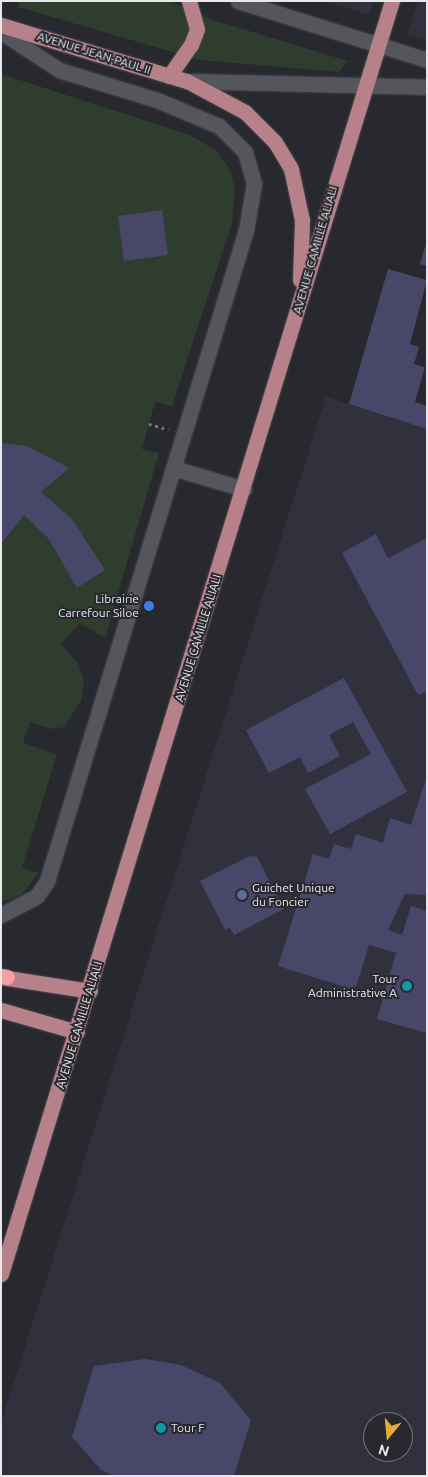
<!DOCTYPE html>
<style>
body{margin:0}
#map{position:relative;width:428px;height:1477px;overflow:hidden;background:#28282f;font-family:Ubuntu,sans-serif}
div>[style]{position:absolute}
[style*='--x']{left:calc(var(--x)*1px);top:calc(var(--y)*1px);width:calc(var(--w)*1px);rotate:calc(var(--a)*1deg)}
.built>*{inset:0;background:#31313e}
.green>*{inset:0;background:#2e3d2d}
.building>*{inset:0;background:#484769}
.path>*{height:3px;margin-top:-1.5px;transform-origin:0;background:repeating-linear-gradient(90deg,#77777e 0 2.5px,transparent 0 6.5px)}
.roads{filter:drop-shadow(0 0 1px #45454a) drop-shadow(0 0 1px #45454a)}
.minor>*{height:15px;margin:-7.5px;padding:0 7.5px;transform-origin:7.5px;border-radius:7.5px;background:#55555d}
.major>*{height:15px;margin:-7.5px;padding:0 7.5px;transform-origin:7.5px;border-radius:7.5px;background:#b68189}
.highway>*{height:15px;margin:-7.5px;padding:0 7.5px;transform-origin:7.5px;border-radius:7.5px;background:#f79fa7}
.dots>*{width:14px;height:14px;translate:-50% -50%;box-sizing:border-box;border:2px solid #28282f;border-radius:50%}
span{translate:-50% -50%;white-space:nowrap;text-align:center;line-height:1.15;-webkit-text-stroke:4px #28282f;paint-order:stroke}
.street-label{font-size:12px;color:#e8e8ed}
.poi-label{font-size:12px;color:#e8e8ed}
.right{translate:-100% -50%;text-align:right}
.left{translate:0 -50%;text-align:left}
.frame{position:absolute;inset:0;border:2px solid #e8e8ed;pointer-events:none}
.north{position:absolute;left:363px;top:1412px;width:50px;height:50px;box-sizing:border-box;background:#28282f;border:1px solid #75757b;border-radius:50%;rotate:197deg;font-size:14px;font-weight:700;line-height:20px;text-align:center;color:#e8e8ed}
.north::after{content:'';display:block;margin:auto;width:18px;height:22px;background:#e5ad35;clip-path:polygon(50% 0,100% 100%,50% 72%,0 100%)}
</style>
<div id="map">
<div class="built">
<i style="clip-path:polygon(326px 1px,374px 1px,369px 15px)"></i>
<i style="clip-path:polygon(418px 1px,427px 1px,427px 41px,407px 35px)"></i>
<i style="clip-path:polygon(evenodd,326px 397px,427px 429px,427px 1476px,1px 1476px,1px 1423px,326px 397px,373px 1422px,403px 1422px,403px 1452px,373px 1452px,373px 1422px)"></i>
</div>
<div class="green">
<i style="clip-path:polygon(20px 1px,170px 1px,213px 20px,348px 61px,339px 72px,200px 60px,18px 7px)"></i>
<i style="clip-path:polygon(1px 74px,190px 135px,217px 151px,231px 171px,235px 193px,232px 223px,172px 406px,155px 402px,142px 449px,159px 453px,105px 638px,80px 623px,61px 644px,79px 665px,84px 682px,81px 701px,64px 727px,52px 729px,30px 722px,23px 743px,57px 754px,22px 868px,39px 873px,21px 895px,1px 902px)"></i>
</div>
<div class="building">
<i style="clip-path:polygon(162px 210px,168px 255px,124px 261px,118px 216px)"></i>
<i style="clip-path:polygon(426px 244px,427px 244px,427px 266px,420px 264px)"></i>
<i style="clip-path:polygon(388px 269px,427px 280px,410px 344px,419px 347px,414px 364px,425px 367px,415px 402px,427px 406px,427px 429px,349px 404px)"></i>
<i style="clip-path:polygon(1px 443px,27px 446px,69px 468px,41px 492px,72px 519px,105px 570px,77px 588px,48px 538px,24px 515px,1px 544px)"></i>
<i style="clip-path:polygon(376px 534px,388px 558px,427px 538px,427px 691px,418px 695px,342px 553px)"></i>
<i style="clip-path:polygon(344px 678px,407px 792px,330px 834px,305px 789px,371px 754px,353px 722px,329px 735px,340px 756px,308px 773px,300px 757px,269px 773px,246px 730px)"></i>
<i style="clip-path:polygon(427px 776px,427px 895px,405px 894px,388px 930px,402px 935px,411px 906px,427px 911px,427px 1033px,377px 1019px,396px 953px,369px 945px,355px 990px,278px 966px,313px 854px,329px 859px,334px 844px,351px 849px,356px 834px,383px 843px,390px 818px,411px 825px)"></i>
<i style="clip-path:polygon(250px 856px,257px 857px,284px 909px,234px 935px,230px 927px,225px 930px,200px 881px)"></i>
<i style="clip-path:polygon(145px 1359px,181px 1365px,220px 1383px,251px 1420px,234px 1476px,113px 1476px,101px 1470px,72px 1437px,94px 1366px)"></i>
</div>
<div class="path">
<i style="--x:149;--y:424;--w:20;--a:15"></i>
</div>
<div class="roads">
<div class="minor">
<i style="--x:238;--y:1;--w:198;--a:17.3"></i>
<i style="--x:1;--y:32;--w:69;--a:33.2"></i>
<i style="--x:59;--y:70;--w:102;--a:17"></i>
<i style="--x:157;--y:100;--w:67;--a:22.8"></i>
<i style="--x:219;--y:126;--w:37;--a:45"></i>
<i style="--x:245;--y:152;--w:33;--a:74"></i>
<i style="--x:254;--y:184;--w:47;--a:99.9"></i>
<i style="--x:246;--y:230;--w:681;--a:107"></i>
<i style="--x:47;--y:881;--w:18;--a:124"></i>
<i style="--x:37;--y:896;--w:41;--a:152.2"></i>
<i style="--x:187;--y:81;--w:240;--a:1.4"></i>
<i style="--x:173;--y:468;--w:74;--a:16.5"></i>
</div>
<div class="major">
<i style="--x:1;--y:25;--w:194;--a:16.8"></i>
<i style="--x:187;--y:81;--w:66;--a:28.1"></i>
<i style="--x:245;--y:112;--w:42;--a:45"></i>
<i style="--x:275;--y:142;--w:31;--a:59"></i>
<i style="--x:291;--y:169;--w:52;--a:77.8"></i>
<i style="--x:302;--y:220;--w:60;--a:91.9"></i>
<i style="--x:169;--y:76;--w:38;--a:-55"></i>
<i style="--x:191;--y:45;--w:17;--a:-69"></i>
<i style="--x:197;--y:29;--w:29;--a:-106"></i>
<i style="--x:1;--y:977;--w:90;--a:8.9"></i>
<i style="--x:1;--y:1010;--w:79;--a:16.1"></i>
<i style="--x:1;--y:1274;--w:1332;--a:-72.93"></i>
</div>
<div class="highway">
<i style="--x:1;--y:976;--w:6;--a:9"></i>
</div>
</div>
<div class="dots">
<i style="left:149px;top:606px;background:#3f7fe0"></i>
<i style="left:242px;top:895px;background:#5c6f8a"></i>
<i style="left:407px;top:986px;background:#0f9aa8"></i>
<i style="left:161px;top:1428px;background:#0f9aa8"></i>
</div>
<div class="street-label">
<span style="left:94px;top:53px;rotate:17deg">AVENUE JEAN-PAUL II</span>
<span style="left:315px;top:250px;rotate:-74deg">AVENUE CAMILLE ALIALI</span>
<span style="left:198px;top:638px;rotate:-73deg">AVENUE CAMILLE ALIALI</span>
<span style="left:79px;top:1025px;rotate:-73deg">AVENUE CAMILLE ALIALI</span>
</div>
<div class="poi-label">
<span class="right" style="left:139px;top:606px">Librairie<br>Carrefour Siloe</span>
<span class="left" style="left:252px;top:895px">Guichet Unique<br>du Foncier</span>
<span class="right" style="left:397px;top:986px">Tour<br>Administrative A</span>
<span class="left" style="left:171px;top:1428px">Tour F</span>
</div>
<div class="frame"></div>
<div class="north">N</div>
</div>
